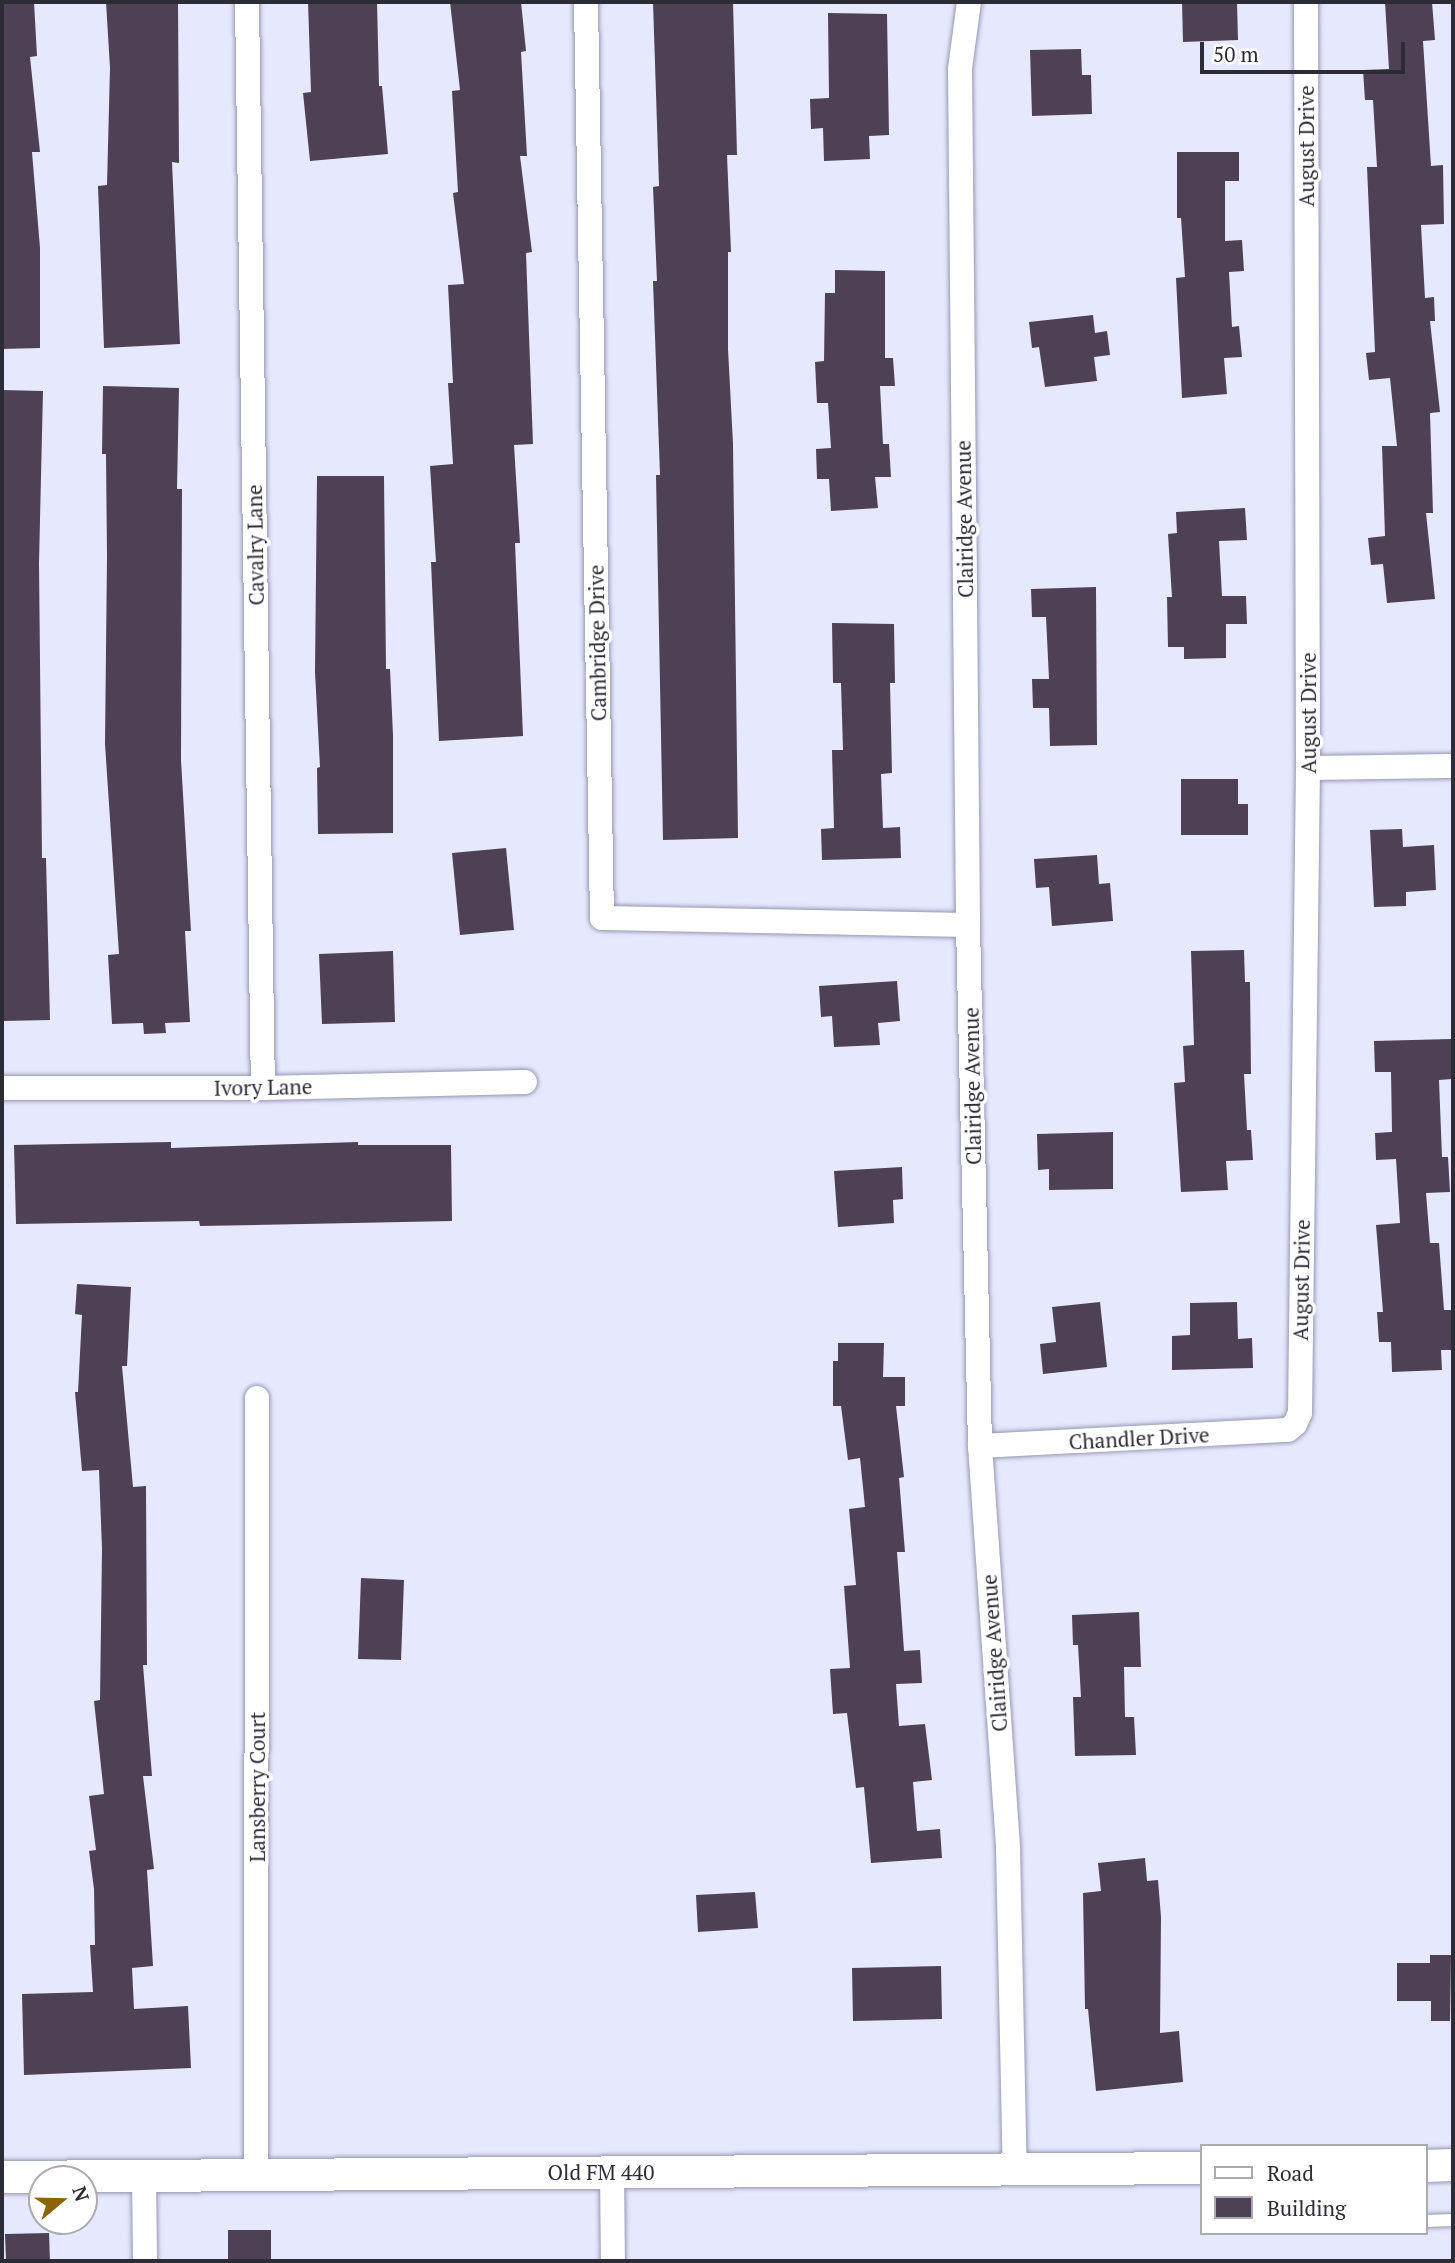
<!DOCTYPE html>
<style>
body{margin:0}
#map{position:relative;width:1455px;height:2263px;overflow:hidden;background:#e6e8fe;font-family:"PT Serif",serif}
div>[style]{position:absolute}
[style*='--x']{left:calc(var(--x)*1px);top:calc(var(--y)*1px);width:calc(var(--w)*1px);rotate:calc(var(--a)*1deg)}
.building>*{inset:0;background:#4e4055}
.roads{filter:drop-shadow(0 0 2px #9698b1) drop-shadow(0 0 2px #9698b1)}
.service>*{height:12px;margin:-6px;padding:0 6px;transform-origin:6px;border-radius:6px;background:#fff}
.minor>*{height:24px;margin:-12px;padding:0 12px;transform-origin:12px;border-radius:12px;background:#fff}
.tertiary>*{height:32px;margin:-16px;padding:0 16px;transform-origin:16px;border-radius:16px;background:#fff}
span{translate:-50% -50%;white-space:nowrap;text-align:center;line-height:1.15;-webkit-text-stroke:7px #fff;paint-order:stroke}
.street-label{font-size:21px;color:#2c2c37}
.frame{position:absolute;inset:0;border:4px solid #2c2c37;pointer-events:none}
.legend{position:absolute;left:1200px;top:2144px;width:228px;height:91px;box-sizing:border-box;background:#fff;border:2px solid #ababaf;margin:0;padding:9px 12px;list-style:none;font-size:21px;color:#2c2c37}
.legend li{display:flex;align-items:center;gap:14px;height:35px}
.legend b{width:35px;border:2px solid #ababaf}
.north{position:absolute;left:28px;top:2165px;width:70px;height:70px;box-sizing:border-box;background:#fff;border:2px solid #ababaf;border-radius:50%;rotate:71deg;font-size:19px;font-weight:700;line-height:28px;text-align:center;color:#2c2c37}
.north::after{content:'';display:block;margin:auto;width:24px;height:32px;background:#8c6305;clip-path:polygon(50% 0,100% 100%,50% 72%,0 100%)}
.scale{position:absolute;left:1200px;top:42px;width:205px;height:32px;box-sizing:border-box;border:4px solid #2c2c37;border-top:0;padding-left:9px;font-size:21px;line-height:24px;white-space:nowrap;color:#2c2c37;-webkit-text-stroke:5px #fff;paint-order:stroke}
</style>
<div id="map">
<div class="building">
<i style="clip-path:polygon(2px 2px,34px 2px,37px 56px,30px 57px,40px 152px,32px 152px,40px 248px,40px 348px,2px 349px)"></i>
<i style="clip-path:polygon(106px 2px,178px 2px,179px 163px,172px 162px,180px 344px,104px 348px,98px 186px,107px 185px,110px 68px)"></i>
<i style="clip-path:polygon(308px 2px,377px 2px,379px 86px,382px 86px,388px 154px,310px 161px,303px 93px,311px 92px)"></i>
<i style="clip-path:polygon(450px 2px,521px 2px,526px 51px,521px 52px,527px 156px,520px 156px,532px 252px,526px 253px,533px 444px,514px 445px,520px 543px,515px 543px,523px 736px,439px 741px,431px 562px,436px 562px,430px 466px,453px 464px,448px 383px,453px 383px,448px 285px,464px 284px,453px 193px,458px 192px,452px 91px,460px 90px)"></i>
<i style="clip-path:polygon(653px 2px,733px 2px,737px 155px,727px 155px,731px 252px,728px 252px,728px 349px,733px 444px,738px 838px,663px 840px,656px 475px,660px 475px,653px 281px,657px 281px,653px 187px,659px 186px)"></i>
<i style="clip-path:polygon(1182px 2px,1237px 2px,1238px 40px,1183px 42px)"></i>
<i style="clip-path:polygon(1385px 2px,1432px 2px,1435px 40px,1423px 41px,1431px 166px,1443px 165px,1444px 224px,1421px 225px,1425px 298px,1434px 297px,1435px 321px,1430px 321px,1440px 412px,1430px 413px,1433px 513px,1426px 513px,1435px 599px,1387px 603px,1383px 564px,1371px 565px,1368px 538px,1385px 536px,1382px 446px,1397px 446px,1390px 378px,1369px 380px,1366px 353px,1375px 352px,1367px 167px,1377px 167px,1373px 100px,1365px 100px,1363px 70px,1389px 69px)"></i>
<i style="clip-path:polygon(828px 13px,887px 14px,889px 135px,869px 136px,870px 159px,824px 161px,823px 128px,811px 129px,810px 99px,829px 98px)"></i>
<i style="clip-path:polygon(1081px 49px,1082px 75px,1091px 75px,1092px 114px,1032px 116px,1030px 50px)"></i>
<i style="clip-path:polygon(1177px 152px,1239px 152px,1239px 181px,1225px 181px,1225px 241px,1242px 240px,1244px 271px,1229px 272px,1232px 327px,1239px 326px,1242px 357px,1224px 358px,1227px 394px,1182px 398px,1176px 278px,1185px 277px,1181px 218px,1177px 218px)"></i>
<i style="clip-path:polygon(835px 270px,885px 271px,885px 358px,893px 358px,895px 386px,880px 386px,883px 444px,889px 444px,891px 477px,875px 477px,878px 508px,831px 511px,829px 479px,817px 479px,816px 449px,831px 448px,828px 403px,817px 403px,815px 362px,824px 361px,825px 293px,835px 293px)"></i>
<i style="clip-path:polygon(1093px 315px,1095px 333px,1107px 331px,1110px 355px,1094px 357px,1097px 381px,1045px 387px,1039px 347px,1032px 348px,1029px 322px)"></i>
<i style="clip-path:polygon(103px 386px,179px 388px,177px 489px,182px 489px,181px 760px,191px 931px,185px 931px,190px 1022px,165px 1023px,166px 1033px,144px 1034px,143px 1023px,112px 1024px,108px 955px,119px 954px,105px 744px,107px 556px,106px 454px,102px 454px)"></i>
<i style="clip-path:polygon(2px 390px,43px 391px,39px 563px,42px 858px,46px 858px,50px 1020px,2px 1021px)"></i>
<i style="clip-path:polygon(317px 476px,384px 476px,386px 669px,390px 669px,393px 735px,393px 833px,318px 834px,317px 768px,320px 767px,315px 672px)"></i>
<i style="clip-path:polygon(1245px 508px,1247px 540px,1219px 541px,1222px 596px,1246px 596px,1247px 624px,1226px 624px,1226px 658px,1184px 659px,1184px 647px,1168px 647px,1167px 597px,1172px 597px,1168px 534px,1177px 533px,1176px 512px)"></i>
<i style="clip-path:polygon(1096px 587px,1097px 745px,1050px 746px,1049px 708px,1033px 708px,1032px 679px,1049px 679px,1046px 617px,1032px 617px,1031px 589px)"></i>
<i style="clip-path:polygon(832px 623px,894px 624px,895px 683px,890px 683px,892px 773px,881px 774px,883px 828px,900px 827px,901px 858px,822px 860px,821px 829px,834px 828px,832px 750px,843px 750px,841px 683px,833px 683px)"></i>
<i style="clip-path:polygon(1181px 779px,1238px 779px,1238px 804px,1248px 804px,1248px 835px,1181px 835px)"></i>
<i style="clip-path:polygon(1402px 829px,1403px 847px,1434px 845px,1436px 890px,1406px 892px,1406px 906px,1374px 907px,1370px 830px)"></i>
<i style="clip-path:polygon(506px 848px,514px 930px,460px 935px,452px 853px)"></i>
<i style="clip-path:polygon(1097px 855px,1099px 884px,1110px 883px,1113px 921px,1052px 926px,1049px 887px,1036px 888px,1034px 859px)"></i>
<i style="clip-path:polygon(1244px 950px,1245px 982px,1250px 982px,1251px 1074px,1244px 1074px,1247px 1130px,1251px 1130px,1253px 1160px,1226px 1161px,1228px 1190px,1181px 1192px,1174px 1083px,1185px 1082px,1183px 1046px,1194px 1045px,1191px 951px)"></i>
<i style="clip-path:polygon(393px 951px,395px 1022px,322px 1024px,319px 954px)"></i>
<i style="clip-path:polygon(897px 981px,900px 1021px,878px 1023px,880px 1045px,834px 1047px,832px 1016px,821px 1017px,819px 986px)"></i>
<i style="clip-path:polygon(1451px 1039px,1452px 1079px,1439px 1080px,1442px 1157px,1448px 1157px,1450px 1192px,1426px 1193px,1430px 1243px,1439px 1243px,1444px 1310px,1453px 1310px,1453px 1350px,1441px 1350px,1442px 1370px,1392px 1372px,1391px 1342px,1379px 1342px,1377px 1312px,1383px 1312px,1376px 1225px,1400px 1223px,1396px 1159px,1376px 1160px,1375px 1133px,1392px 1132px,1391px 1072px,1375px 1072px,1374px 1041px)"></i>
<i style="clip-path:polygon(1113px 1132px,1113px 1189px,1049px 1190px,1049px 1169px,1038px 1170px,1037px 1134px)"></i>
<i style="clip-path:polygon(171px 1142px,171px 1148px,358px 1142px,358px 1145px,451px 1145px,452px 1221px,200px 1226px,199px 1221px,16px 1224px,14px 1145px)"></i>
<i style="clip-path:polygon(902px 1167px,903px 1199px,893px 1200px,894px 1223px,838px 1227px,834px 1171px)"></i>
<i style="clip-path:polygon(77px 1284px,131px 1287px,127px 1366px,122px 1366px,133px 1487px,146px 1486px,147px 1665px,143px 1665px,152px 1776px,143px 1776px,154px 1869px,147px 1870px,153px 1966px,132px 1968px,134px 2009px,188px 2006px,191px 2068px,24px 2075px,22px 1994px,93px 1992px,90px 1945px,95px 1945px,94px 1889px,89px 1851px,96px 1850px,89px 1796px,104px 1794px,94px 1701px,100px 1700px,102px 1549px,99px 1470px,82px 1471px,75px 1392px,78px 1392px,82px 1315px,75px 1314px)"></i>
<i style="clip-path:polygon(1100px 1302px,1107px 1367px,1043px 1374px,1040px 1344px,1056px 1342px,1052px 1307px)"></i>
<i style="clip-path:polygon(1237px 1302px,1238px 1339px,1252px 1338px,1253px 1368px,1172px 1370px,1172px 1336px,1190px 1335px,1190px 1303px)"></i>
<i style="clip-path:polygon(838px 1343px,884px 1343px,883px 1377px,905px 1377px,905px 1406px,896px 1406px,904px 1477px,899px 1478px,905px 1552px,897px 1552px,904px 1651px,920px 1650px,922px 1683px,896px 1684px,899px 1726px,925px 1724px,932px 1780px,913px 1782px,917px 1831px,940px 1829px,942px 1858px,871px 1863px,864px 1787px,856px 1788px,847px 1713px,833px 1714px,830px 1669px,850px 1668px,844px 1586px,856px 1585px,849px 1509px,865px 1507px,860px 1458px,848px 1460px,841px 1406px,833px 1406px,833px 1361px,838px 1361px)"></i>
<i style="clip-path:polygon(361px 1578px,404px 1580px,401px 1660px,358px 1659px)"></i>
<i style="clip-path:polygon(1139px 1612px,1141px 1667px,1124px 1667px,1125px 1717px,1134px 1717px,1136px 1755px,1075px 1756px,1073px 1697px,1081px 1697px,1078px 1645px,1073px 1645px,1072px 1615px)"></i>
<i style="clip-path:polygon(1145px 1858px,1147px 1881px,1158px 1880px,1161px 1917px,1160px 2033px,1179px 2031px,1183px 2082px,1096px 2091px,1088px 2009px,1085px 2009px,1083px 1893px,1101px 1891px,1098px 1863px)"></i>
<i style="clip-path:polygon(755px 1892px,758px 1928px,698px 1932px,696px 1895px)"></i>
<i style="clip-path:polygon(1430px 1955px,1451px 1955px,1450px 2021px,1431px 2021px,1431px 2001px,1397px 2001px,1397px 1963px,1430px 1963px)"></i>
<i style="clip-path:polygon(941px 1966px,942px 2019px,853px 2021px,852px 1968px)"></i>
<i style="clip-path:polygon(228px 2230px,271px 2230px,271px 2261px,228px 2261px)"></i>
<i style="clip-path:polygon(49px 2233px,50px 2261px,6px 2261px,5px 2234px)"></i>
</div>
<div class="roads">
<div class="service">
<i style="--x:1425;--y:2221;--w:28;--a:-2"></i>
</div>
<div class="minor">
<i style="--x:247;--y:2;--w:1086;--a:89.16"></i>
<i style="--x:586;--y:2;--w:916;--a:89"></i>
<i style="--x:602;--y:918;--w:366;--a:1.1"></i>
<i style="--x:969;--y:2;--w:68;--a:97.7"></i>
<i style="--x:960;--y:69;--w:856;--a:89.46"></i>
<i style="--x:968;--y:925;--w:521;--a:88.68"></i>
<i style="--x:980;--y:1446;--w:403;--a:86"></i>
<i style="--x:1008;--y:1848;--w:322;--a:88.8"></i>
<i style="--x:1308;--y:768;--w:145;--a:-0.8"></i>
<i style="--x:2;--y:1088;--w:261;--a:0"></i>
<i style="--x:263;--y:1088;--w:262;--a:-1.3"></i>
<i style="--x:980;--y:1446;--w:308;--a:-3"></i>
<i style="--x:1288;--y:1430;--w:9;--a:-41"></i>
<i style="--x:1295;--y:1424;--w:12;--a:-66"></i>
<i style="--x:1300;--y:1413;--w:645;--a:-89.29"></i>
<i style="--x:1308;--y:768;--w:766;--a:-90.15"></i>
<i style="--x:612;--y:2172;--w:89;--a:89.4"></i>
<i style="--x:256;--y:2175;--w:777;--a:-89.93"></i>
<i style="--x:144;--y:2176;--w:85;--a:89.3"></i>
</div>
<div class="tertiary">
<i style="--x:1425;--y:2166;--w:28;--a:-2"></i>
<i style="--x:2;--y:2177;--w:1199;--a:-0.43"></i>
</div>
</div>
<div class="street-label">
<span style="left:1306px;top:146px;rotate:-90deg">August Drive</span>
<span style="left:964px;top:519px;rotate:-91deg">Clairidge Avenue</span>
<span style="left:255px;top:545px;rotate:-91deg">Cavalry Lane</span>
<span style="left:597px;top:643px;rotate:-91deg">Cambridge Drive</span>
<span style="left:1308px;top:713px;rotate:-90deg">August Drive</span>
<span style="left:972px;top:1086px;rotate:-91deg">Clairidge Avenue</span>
<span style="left:263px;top:1087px;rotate:-1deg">Ivory Lane</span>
<span style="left:1301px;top:1280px;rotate:-89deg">August Drive</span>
<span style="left:1139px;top:1438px;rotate:-3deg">Chandler Drive</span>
<span style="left:994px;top:1653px;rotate:-94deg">Clairidge Avenue</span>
<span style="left:257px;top:1787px;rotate:-90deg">Lansberry Court</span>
<span style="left:601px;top:2172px">Old FM 440</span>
</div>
<div class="frame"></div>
<ul class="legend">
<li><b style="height:9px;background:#fff"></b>Road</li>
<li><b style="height:19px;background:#4e4055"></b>Building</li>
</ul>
<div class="north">N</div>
<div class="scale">50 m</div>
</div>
